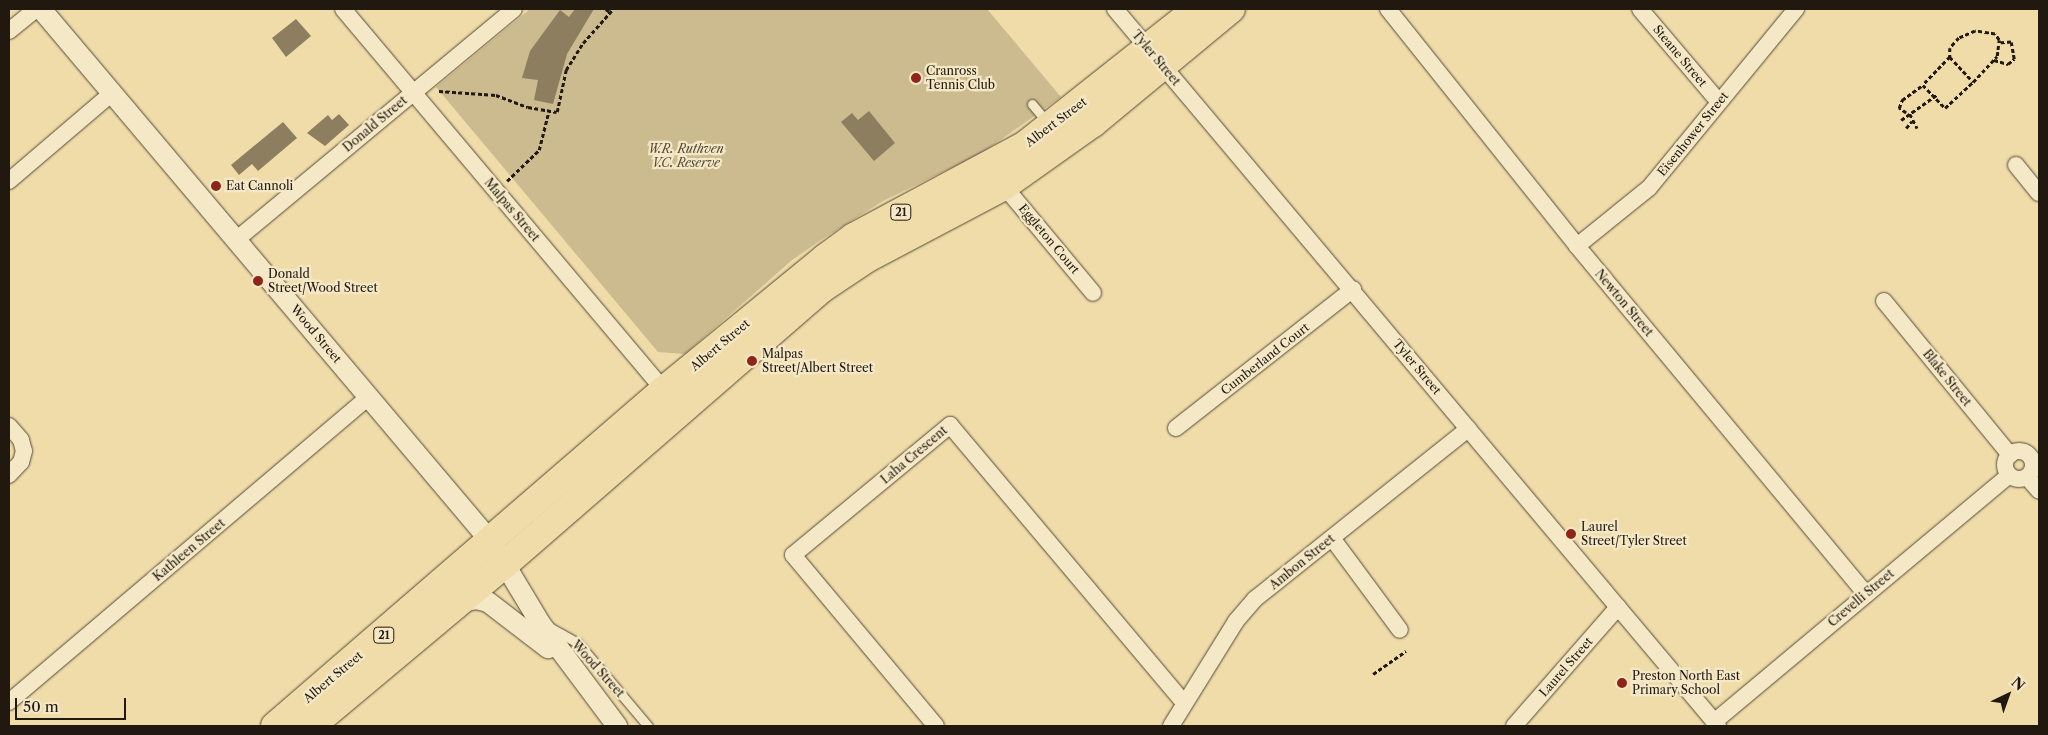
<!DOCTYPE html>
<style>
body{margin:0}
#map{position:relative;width:2048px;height:735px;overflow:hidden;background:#efdca9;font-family:"Libre Caslon Text",serif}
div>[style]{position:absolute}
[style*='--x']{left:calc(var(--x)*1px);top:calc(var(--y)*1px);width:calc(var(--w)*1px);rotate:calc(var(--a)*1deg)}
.green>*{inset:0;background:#ccbb8f}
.building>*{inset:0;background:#8c7e5f}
.path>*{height:2.5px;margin-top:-1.25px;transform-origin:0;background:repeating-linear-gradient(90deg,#21190f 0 4px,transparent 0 6.5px)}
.roads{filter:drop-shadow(0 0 1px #544a36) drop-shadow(0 0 1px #544a36)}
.service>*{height:9px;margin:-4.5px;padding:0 4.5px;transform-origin:4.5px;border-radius:4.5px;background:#f5e8c7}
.minor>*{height:16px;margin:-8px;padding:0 8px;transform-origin:8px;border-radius:8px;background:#f5e8c7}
.minor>.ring{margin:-8px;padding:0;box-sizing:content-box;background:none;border:16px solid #f5e8c7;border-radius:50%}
.tertiary>*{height:20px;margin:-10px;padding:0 10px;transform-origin:10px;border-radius:10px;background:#f5e8c7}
.trunk>*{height:28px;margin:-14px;padding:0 14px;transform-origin:14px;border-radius:14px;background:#efdca9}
.dots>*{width:14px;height:14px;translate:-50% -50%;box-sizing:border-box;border:2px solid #f5e8c7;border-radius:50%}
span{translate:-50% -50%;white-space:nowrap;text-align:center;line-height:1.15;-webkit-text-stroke:4.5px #f5e8c7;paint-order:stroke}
.shield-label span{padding:1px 4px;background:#f5e8c7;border:1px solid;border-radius:4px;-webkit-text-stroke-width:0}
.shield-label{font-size:11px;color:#21190f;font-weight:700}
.street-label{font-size:12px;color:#21190f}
.poi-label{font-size:12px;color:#21190f}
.left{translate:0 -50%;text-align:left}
.park-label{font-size:12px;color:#544a35;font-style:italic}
.frame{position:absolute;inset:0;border:10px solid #21190f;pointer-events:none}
.north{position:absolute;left:1983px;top:670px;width:50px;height:50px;-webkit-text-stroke:4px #f5e8c7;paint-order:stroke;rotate:42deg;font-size:14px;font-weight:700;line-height:20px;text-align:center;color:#21190f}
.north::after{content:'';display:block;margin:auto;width:18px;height:22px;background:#21190f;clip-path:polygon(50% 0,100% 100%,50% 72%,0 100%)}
.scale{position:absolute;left:15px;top:698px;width:111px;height:22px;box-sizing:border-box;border:2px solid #21190f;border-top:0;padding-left:6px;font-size:15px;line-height:18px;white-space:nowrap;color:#21190f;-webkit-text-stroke:4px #f5e8c7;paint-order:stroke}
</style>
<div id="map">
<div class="green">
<i style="clip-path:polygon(530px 9px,987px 9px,1061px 97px,982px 153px,883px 201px,818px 242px,791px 261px,685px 354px,658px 352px,436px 87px)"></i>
</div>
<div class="building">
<i style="clip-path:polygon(575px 9px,594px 9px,567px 54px,553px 104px,534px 100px,538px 80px,522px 78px,530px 51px,560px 10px,569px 17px)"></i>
<i style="clip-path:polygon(296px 19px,311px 36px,286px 57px,272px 38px)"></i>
<i style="clip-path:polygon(869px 111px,895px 143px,874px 161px,841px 122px,852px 113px,858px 120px)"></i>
<i style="clip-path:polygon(339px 114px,349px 125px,325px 146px,307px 133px,328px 115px,332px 120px)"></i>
<i style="clip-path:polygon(283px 122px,297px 138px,258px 171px,252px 164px,239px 175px,231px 165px)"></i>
</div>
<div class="path">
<i style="--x:606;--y:9;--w:5;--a:37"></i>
<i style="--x:1950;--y:57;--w:39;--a:134"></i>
<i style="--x:1923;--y:85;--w:32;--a:46"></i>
<i style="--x:1945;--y:108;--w:38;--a:-43"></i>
<i style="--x:1973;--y:82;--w:35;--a:-47"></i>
<i style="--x:1997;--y:56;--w:16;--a:-83"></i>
<i style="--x:1999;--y:40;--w:7;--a:-124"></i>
<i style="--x:1995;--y:34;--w:20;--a:-171"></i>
<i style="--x:1975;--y:31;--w:17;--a:156"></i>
<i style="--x:1959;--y:38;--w:13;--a:132"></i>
<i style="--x:1950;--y:48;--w:9;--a:90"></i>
<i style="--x:1950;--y:57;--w:34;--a:47"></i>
<i style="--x:1994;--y:60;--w:15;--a:16"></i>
<i style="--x:2008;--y:64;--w:8;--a:-40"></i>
<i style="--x:2014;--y:59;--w:17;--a:-100"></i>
<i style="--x:2011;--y:42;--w:12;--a:175"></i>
<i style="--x:439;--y:91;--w:57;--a:4"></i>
<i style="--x:496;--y:95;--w:34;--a:21"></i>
<i style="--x:528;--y:107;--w:29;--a:10"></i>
<i style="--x:557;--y:112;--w:43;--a:-77.9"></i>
<i style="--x:566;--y:70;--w:32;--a:-58"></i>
<i style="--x:583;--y:43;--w:45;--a:-48.6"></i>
<i style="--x:1906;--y:113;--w:9;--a:-144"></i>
<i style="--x:1899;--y:108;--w:9;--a:-69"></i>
<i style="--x:1902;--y:100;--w:26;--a:-36"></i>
<i style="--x:1910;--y:114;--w:16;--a:63"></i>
<i style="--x:1901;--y:120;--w:45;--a:-35.1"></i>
<i style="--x:1906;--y:128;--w:9;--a:-49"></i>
<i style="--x:507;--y:181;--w:45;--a:-44.1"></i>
<i style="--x:539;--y:150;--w:41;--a:-76"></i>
<i style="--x:1373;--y:674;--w:40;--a:-34.9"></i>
</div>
<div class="roads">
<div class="service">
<i style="--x:1032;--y:104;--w:25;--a:50"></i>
<i style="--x:549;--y:627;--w:33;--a:29"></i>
<i style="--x:578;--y:643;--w:109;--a:49.9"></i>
</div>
<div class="minor">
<i style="--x:343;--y:9;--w:505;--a:49.9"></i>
<i style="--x:1115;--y:9;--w:937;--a:49.94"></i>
<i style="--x:1388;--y:9;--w:303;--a:51.4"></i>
<i style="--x:1577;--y:246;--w:452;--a:50.3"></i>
<i style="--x:1640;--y:9;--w:122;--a:49.7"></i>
<i style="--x:9;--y:31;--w:35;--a:-39"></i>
<i style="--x:2016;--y:165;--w:36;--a:51"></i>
<i style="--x:9;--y:181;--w:135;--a:-40.5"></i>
<i style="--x:1004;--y:186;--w:139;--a:50.2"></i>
<i style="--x:236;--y:240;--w:361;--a:-39.7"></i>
<i style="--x:1577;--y:246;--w:92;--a:-38.9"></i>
<i style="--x:1649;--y:188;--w:232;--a:-50.6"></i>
<i style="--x:1884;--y:301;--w:199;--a:50.7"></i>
<i style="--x:9;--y:426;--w:18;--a:49"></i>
<i style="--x:21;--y:440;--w:11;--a:75"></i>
<i style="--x:24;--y:451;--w:11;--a:105"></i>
<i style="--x:21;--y:462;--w:18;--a:133"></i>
<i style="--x:1176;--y:428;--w:225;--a:-38.1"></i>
<i class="ring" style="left:2005px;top:451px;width:12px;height:12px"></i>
<i style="--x:2027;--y:477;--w:18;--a:49"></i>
<i style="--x:1332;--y:538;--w:114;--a:53.5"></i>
<i style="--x:9;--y:702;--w:472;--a:-40.3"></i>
<i style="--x:1714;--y:722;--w:385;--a:-39.9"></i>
<i style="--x:936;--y:726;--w:223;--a:-129.9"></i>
<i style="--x:793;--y:555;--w:204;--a:-39.6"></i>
<i style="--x:950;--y:425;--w:363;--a:49.9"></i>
<i style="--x:1171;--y:726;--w:123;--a:-58.2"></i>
<i style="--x:1236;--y:621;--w:29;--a:-49"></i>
<i style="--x:1255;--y:599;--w:273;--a:-38.6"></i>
<i style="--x:1514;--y:726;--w:158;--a:-48.8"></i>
</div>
<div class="tertiary">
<i style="--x:41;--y:9;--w:699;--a:49.82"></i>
<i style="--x:492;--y:543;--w:93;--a:59"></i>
<i style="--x:540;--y:623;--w:129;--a:53.2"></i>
<i style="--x:456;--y:603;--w:20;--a:-11"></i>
<i style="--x:476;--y:599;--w:12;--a:14"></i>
<i style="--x:488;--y:602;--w:76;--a:37.5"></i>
</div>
<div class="trunk">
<i style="--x:275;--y:726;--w:514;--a:-40.82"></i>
<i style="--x:664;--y:390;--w:208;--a:-39.3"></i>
<i style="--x:825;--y:258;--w:36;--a:-36"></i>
<i style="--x:854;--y:237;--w:193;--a:-28.2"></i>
<i style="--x:1024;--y:146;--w:221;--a:-38.4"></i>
<i style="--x:311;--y:726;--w:254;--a:-39.9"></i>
<i style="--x:506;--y:563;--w:417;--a:-41"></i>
<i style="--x:821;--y:289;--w:54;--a:-33.7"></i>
<i style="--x:866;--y:259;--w:156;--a:-27.9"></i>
<i style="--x:1004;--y:186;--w:109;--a:-35.3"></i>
<i style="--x:1093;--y:123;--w:179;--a:-39.6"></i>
</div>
</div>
<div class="dots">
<i style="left:916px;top:78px;background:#8f2418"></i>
<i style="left:216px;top:186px;background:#8f2418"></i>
<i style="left:258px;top:281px;background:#8f2418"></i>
<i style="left:752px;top:361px;background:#8f2418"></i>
<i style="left:1571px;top:534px;background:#8f2418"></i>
<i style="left:1622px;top:683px;background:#8f2418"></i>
</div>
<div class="shield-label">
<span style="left:901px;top:212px">21</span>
<span style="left:384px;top:635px">21</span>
</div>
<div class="street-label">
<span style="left:1680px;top:56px;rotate:50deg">Steane Street</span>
<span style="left:1156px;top:58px;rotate:50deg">Tyler Street</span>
<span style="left:1056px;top:122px;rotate:-37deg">Albert Street</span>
<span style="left:375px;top:124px;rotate:-40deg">Donald Street</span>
<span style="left:1693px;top:134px;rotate:-51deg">Eisenhower Street</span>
<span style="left:512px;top:210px;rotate:50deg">Malpas Street</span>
<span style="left:1049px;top:239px;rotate:50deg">Eggleton Court</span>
<span style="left:1624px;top:303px;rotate:50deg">Newton Street</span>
<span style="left:316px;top:334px;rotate:50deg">Wood Street</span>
<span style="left:720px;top:345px;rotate:-40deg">Albert Street</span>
<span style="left:1265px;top:359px;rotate:-38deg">Cumberland Court</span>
<span style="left:1417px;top:367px;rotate:50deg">Tyler Street</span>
<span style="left:1947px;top:378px;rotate:51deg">Blake Street</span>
<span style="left:914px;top:455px;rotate:-40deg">Laha Crescent</span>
<span style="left:189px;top:550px;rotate:-40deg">Kathleen Street</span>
<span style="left:1302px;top:562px;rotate:-39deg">Ambon Street</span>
<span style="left:1861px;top:598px;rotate:-40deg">Crevelli Street</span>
<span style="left:1566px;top:667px;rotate:-49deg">Laurel Street</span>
<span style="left:598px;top:669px;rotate:48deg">Wood Street</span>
<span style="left:333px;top:677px;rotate:-40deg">Albert Street</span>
</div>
<div class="poi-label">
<span class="left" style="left:926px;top:78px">Cranross<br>Tennis Club</span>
<span class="left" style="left:226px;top:186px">Eat Cannoli</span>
<span class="left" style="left:268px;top:281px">Donald<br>Street/Wood Street</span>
<span class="left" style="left:762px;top:361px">Malpas<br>Street/Albert Street</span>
<span class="left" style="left:1581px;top:534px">Laurel<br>Street/Tyler Street</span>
<span class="left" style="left:1632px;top:683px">Preston North East<br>Primary School</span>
</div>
<div class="park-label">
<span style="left:686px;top:156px">W.R. Ruthven<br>V.C. Reserve</span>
</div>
<div class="frame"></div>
<div class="north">N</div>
<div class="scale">50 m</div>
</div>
